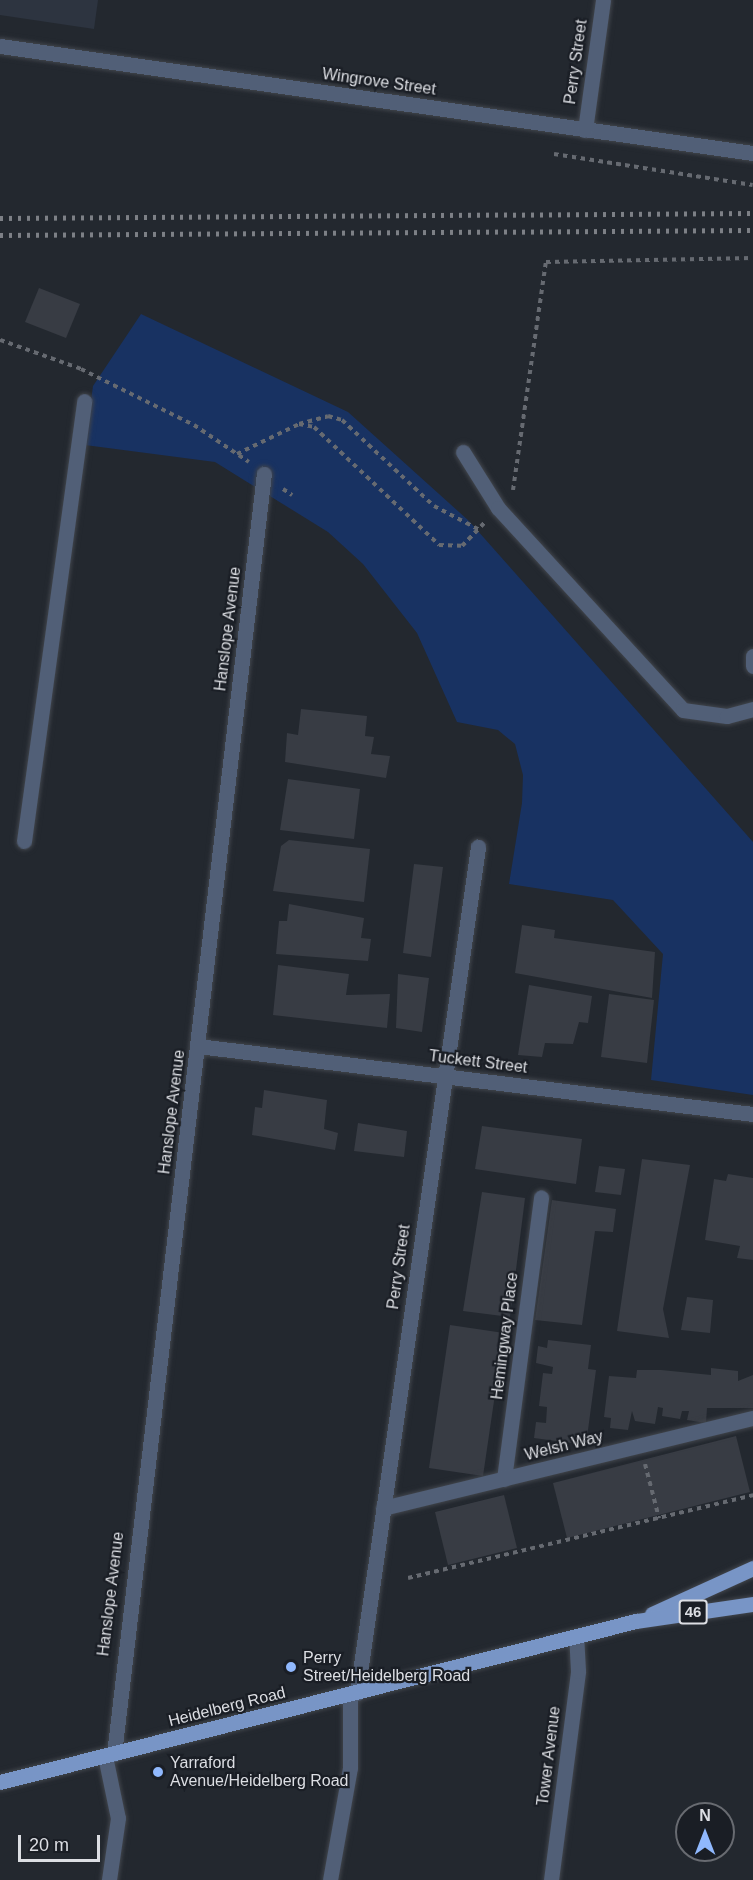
<!DOCTYPE html>
<style>
body{margin:0}
#map{position:relative;width:753px;height:1880px;overflow:hidden;background:#23282f;font-family:Arial,sans-serif}
div>[style]{position:absolute}
[style*='--x']{left:calc(var(--x)*1px);top:calc(var(--y)*1px);width:calc(var(--w)*1px);rotate:calc(var(--a)*1deg)}
.built>*{inset:0;background:#2d3440}
.green>*{inset:0;background:#183262}
.building>*{inset:0;background:#383c44}
.path>*{height:4px;margin-top:-2px;transform-origin:0;background:repeating-linear-gradient(90deg,#666a71 0 4.5px,transparent 0 9px)}
.roads{filter:drop-shadow(0 0 2px #41454c) drop-shadow(0 0 2px #41454c)}
.minor>*{height:15px;margin:-7.5px;padding:0 7.5px;transform-origin:7.5px;border-radius:7.5px;background:#515f77}
.major>*{height:15px;margin:-7.5px;padding:0 7.5px;transform-origin:7.5px;border-radius:7.5px;background:#7895c6}
.rail>*{height:4.5px;margin-top:-2.25px;transform-origin:0;background:repeating-linear-gradient(90deg,#7d8086 0 3px,transparent 0 9px)}
.dots>*{width:16px;height:16px;translate:-50% -50%;box-sizing:border-box;border:3px solid #1a1e25;border-radius:50%}
span{translate:-50% -50%;white-space:nowrap;text-align:center;line-height:1.15;-webkit-text-stroke:4.5px #1a1e25;paint-order:stroke}
.shield-label span{padding:2px 4px;background:#1a1e25;border:2px solid;border-radius:4px;-webkit-text-stroke-width:0}
.shield-label{font-size:15px;color:#dcdee3;font-weight:700}
.street-label{font-size:16px;color:#dcdee3}
.poi-label{font-size:16px;color:#dcdee3}
.left{translate:0 -50%;text-align:left}
.north{position:absolute;left:675px;top:1802px;width:60px;height:60px;box-sizing:border-box;background:#1a1e25;border:2px solid #686b71;border-radius:50%;rotate:0deg;font-size:16px;font-weight:700;line-height:24px;text-align:center;color:#dcdee3}
.north::after{content:'';display:block;margin:auto;width:21px;height:27px;background:#90b8fd;clip-path:polygon(50% 0,100% 100%,50% 72%,0 100%)}
.scale{position:absolute;left:18px;top:1835px;width:82px;height:27px;box-sizing:border-box;border:3px solid #dcdee3;border-top:0;padding-left:8px;font-size:18px;line-height:21px;white-space:nowrap;color:#dcdee3;-webkit-text-stroke:4px #1a1e25;paint-order:stroke}
</style>
<div id="map">
<div class="built">
<i style="clip-path:polygon(0 0,98px 0,94px 29px,0 15px)"></i>
</div>
<div class="green">
<i style="clip-path:polygon(141px 314px,348px 412px,469px 521px,753px 842px,753px 1095px,651px 1080px,663px 954px,613px 900px,509px 884px,522px 803px,523px 775px,515px 744px,498px 730px,457px 722px,417px 633px,363px 564px,328px 532px,215px 462px,85px 445px,93px 386px)"></i>
</div>
<div class="building">
<i style="clip-path:polygon(39px 288px,80px 304px,66px 338px,25px 322px)"></i>
<i style="clip-path:polygon(301px 709px,367px 716px,365px 736px,374px 737px,371px 754px,390px 756px,386px 778px,285px 762px,287px 733px,298px 735px)"></i>
<i style="clip-path:polygon(288px 779px,360px 789px,354px 839px,280px 830px)"></i>
<i style="clip-path:polygon(289px 840px,370px 849px,364px 902px,273px 891px,281px 846px)"></i>
<i style="clip-path:polygon(414px 864px,443px 867px,431px 957px,403px 953px)"></i>
<i style="clip-path:polygon(289px 904px,364px 918px,361px 938px,371px 939px,368px 961px,276px 954px,279px 921px,287px 921px)"></i>
<i style="clip-path:polygon(522px 925px,555px 930px,554px 938px,655px 952px,652px 998px,515px 973px)"></i>
<i style="clip-path:polygon(278px 965px,349px 974px,346px 995px,390px 994px,387px 1028px,273px 1015px)"></i>
<i style="clip-path:polygon(398px 974px,429px 978px,422px 1032px,396px 1028px)"></i>
<i style="clip-path:polygon(529px 985px,592px 996px,588px 1023px,579px 1022px,573px 1044px,545px 1043px,542px 1057px,518px 1055px)"></i>
<i style="clip-path:polygon(609px 994px,654px 1000px,647px 1063px,601px 1057px)"></i>
<i style="clip-path:polygon(264px 1090px,327px 1100px,324px 1129px,338px 1133px,335px 1150px,252px 1135px,255px 1107px,262px 1108px)"></i>
<i style="clip-path:polygon(358px 1123px,407px 1131px,404px 1157px,354px 1151px)"></i>
<i style="clip-path:polygon(482px 1126px,582px 1139px,576px 1184px,475px 1169px)"></i>
<i style="clip-path:polygon(642px 1159px,690px 1165px,663px 1309px,669px 1338px,617px 1331px)"></i>
<i style="clip-path:polygon(599px 1166px,625px 1169px,621px 1195px,595px 1192px)"></i>
<i style="clip-path:polygon(728px 1174px,753px 1178px,753px 1260px,737px 1258px,740px 1246px,705px 1240px,714px 1179px,726px 1181px)"></i>
<i style="clip-path:polygon(482px 1192px,525px 1198px,510px 1317px,463px 1311px)"></i>
<i style="clip-path:polygon(552px 1200px,616px 1209px,613px 1232px,595px 1231px,582px 1325px,535px 1320px)"></i>
<i style="clip-path:polygon(687px 1297px,713px 1300px,710px 1333px,681px 1330px)"></i>
<i style="clip-path:polygon(450px 1325px,504px 1333px,483px 1476px,429px 1468px)"></i>
<i style="clip-path:polygon(548px 1340px,591px 1345px,588px 1369px,596px 1370px,586px 1445px,534px 1438px,536px 1422px,546px 1423px,547px 1407px,539px 1406px,543px 1373px,552px 1374px,553px 1367px,536px 1363px,538px 1346px,547px 1348px)"></i>
<i style="clip-path:polygon(711px 1368px,738px 1371px,738px 1381px,753px 1375px,753px 1408px,707px 1408px,706px 1423px,687px 1420px,689px 1411px,682px 1411px,680px 1419px,662px 1416px,663px 1408px,658px 1407px,655px 1424px,635px 1421px,632px 1411px,628px 1430px,610px 1428px,611px 1418px,604px 1417px,609px 1376px,636px 1378px,637px 1370px,661px 1370px,711px 1375px)"></i>
<i style="clip-path:polygon(736px 1436px,750px 1492px,567px 1538px,553px 1483px)"></i>
<i style="clip-path:polygon(504px 1495px,517px 1548px,448px 1565px,435px 1512px)"></i>
</div>
<div class="path">
<i style="--x:554;--y:154;--w:201;--a:8.9"></i>
<i style="--x:0;--y:340;--w:86;--a:19.7"></i>
<i style="--x:81;--y:369;--w:126;--a:26.4"></i>
<i style="--x:194;--y:425;--w:66;--a:33.9"></i>
<i style="--x:299;--y:424;--w:30;--a:-15"></i>
<i style="--x:328;--y:416;--w:15;--a:16"></i>
<i style="--x:342;--y:420;--w:126;--a:43.1"></i>
<i style="--x:434;--y:506;--w:50;--a:27.6"></i>
<i style="--x:237;--y:454;--w:69;--a:-25.8"></i>
<i style="--x:299;--y:424;--w:15;--a:11"></i>
<i style="--x:314;--y:427;--w:172;--a:43.3"></i>
<i style="--x:439;--y:545;--w:23;--a:2"></i>
<i style="--x:462;--y:546;--w:33;--a:-46"></i>
<i style="--x:283;--y:489;--w:11;--a:34"></i>
<i style="--x:513;--y:490;--w:230;--a:-81.8"></i>
<i style="--x:546;--y:262;--w:207;--a:-1.1"></i>
<i style="--x:645;--y:1464;--w:56;--a:75.5"></i>
<i style="--x:408;--y:1578;--w:355;--a:-13.5"></i>
</div>
<div class="roads">
<div class="minor">
<i style="--x:0;--y:46;--w:761;--a:8.09"></i>
<i style="--x:585;--y:130;--w:131;--a:-82.1"></i>
<i style="--x:463;--y:452;--w:66;--a:58"></i>
<i style="--x:498;--y:508;--w:274;--a:47.5"></i>
<i style="--x:683;--y:710;--w:44;--a:7.8"></i>
<i style="--x:727;--y:716;--w:27;--a:-15"></i>
<i style="--x:753;--y:656;--w:10;--a:90"></i>
<i style="--x:24;--y:841;--w:444;--a:-82.2"></i>
<i style="--x:198;--y:1046;--w:559;--a:6.99"></i>
<i style="--x:504;--y:1479;--w:284;--a:-82.5"></i>
<i style="--x:383;--y:1508;--w:381;--a:-13.7"></i>
<i style="--x:357;--y:1693;--w:855;--a:-81.86"></i>
<i style="--x:114;--y:1754;--w:1289;--a:-83.32"></i>
<i style="--x:105;--y:1756;--w:63;--a:78.2"></i>
<i style="--x:118;--y:1818;--w:63;--a:98.3"></i>
<i style="--x:330;--y:1880;--w:114;--a:-79.9"></i>
<i style="--x:350;--y:1768;--w:73;--a:-90"></i>
<i style="--x:551;--y:1880;--w:211;--a:-82.6"></i>
<i style="--x:578;--y:1671;--w:34;--a:-93"></i>
</div>
<div class="major">
<i style="--x:652;--y:1614;--w:111;--a:-24.5"></i>
<i style="--x:0;--y:1782;--w:656;--a:-14.21"></i>
<i style="--x:636;--y:1621;--w:118;--a:-8.3"></i>
</div>
</div>
<div class="rail">
<i style="--x:0;--y:218;--w:753;--a:-0.38"></i>
<i style="--x:0;--y:235;--w:753;--a:-0.38"></i>
</div>
<div class="dots">
<i style="left:291px;top:1667px;background:#90b8fd"></i>
<i style="left:158px;top:1772px;background:#90b8fd"></i>
</div>
<div class="shield-label">
<span style="left:693px;top:1612px">46</span>
</div>
<div class="street-label">
<span style="left:576px;top:62px;rotate:-82deg">Perry Street</span>
<span style="left:379px;top:82px;rotate:8deg">Wingrove Street</span>
<span style="left:228px;top:629px;rotate:-83deg">Hanslope Avenue</span>
<span style="left:478px;top:1062px;rotate:7deg">Tuckett Street</span>
<span style="left:172px;top:1112px;rotate:-83deg">Hanslope Avenue</span>
<span style="left:399px;top:1267px;rotate:-82deg">Perry Street</span>
<span style="left:505px;top:1336px;rotate:-83deg">Hemingway Place</span>
<span style="left:564px;top:1446px;rotate:-14deg">Welsh Way</span>
<span style="left:111px;top:1594px;rotate:-83deg">Hanslope Avenue</span>
<span style="left:227px;top:1707px;rotate:-14deg">Heidelberg Road</span>
<span style="left:549px;top:1756px;rotate:-83deg">Tower Avenue</span>
</div>
<div class="poi-label">
<span class="left" style="left:303px;top:1667px">Perry<br>Street/Heidelberg Road</span>
<span class="left" style="left:170px;top:1772px">Yarraford<br>Avenue/Heidelberg Road</span>
</div>
<div class="north">N</div>
<div class="scale">20 m</div>
</div>
